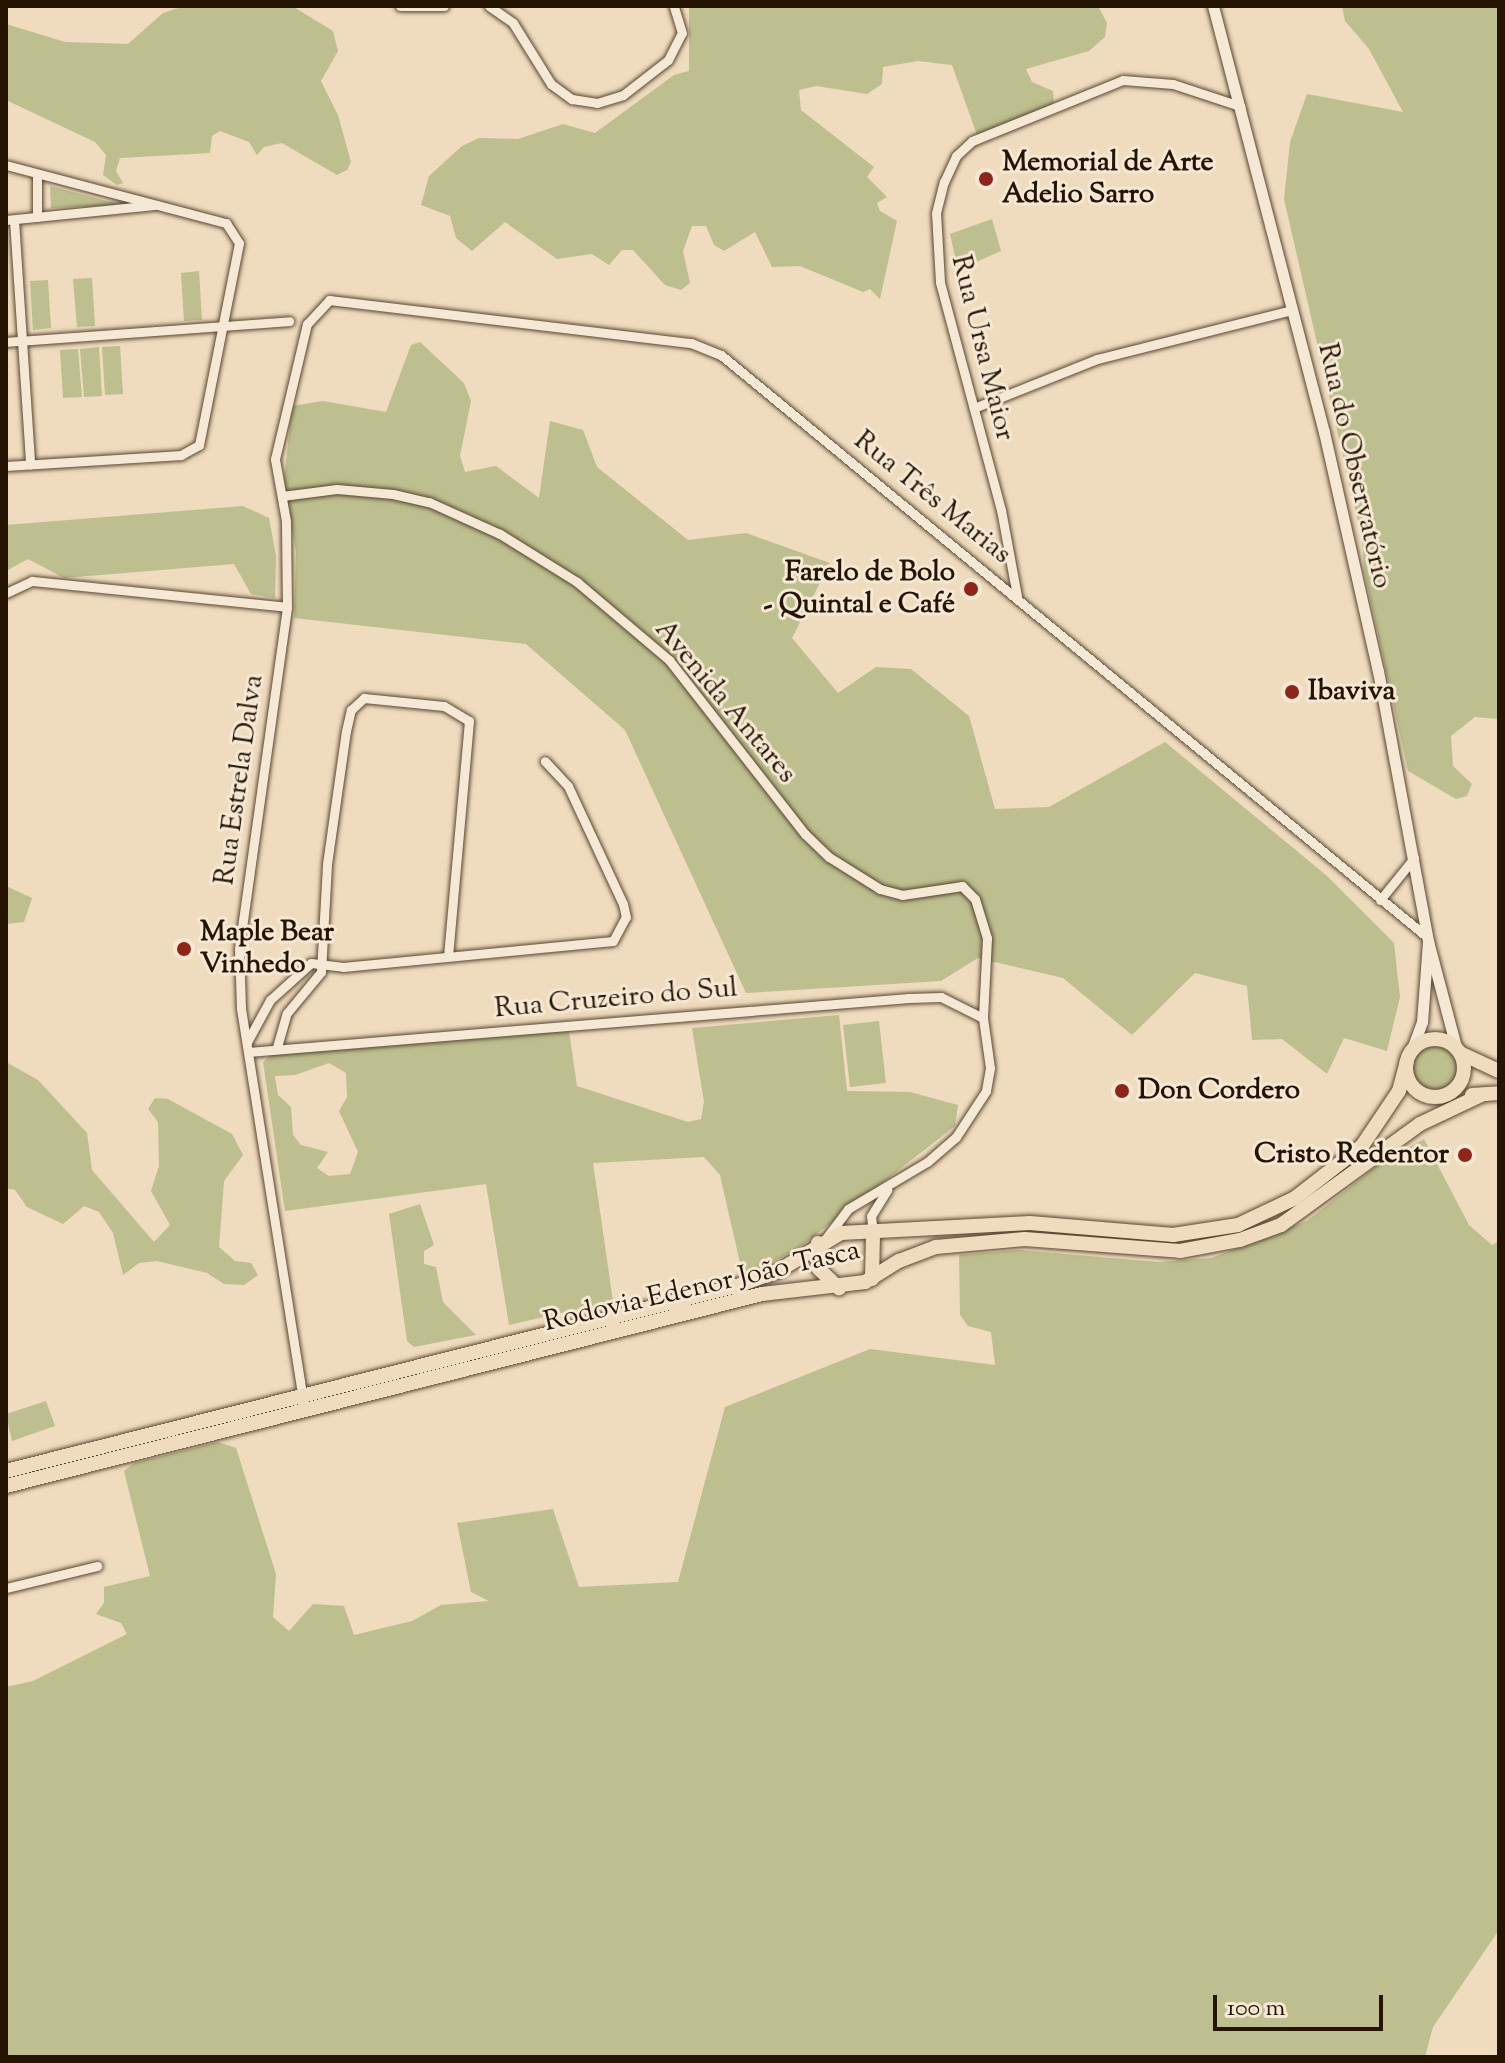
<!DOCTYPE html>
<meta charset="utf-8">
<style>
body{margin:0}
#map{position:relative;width:1505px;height:2063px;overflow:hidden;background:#efdbbd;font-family:"Sorts Mill Goudy",serif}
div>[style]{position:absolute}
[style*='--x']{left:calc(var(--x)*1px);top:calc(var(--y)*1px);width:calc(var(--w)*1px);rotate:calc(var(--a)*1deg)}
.green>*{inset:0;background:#bdbf8e}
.round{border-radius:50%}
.roads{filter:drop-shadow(0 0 2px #584632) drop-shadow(0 0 2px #584632)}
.minor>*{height:9px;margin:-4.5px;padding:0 4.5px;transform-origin:4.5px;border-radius:4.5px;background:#f5e8d4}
.tertiary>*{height:11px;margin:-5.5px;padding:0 5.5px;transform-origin:5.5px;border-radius:5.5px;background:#f5e8d4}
.primary>*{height:14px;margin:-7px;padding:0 7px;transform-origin:7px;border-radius:7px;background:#efdbbd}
.primary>.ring{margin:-7px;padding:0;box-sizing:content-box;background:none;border:14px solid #efdbbd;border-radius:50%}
.dots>*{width:22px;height:22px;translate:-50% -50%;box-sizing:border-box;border:4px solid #f5e8d4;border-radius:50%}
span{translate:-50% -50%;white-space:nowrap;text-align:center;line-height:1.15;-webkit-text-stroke:6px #f5e8d4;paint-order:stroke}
.poi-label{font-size:28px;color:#261403;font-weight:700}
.left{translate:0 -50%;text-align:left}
.right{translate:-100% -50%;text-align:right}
.street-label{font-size:28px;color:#261403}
.frame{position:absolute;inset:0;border:8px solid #261403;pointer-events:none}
.scale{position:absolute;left:1213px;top:1995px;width:170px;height:36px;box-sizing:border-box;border:4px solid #261403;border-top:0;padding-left:10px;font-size:24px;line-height:28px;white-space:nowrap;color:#261403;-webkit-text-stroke:6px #f5e8d4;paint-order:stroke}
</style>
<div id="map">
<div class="green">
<i style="clip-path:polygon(185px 6px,292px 6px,333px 31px,338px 51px,321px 81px,338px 115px,351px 162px,347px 170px,337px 175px,282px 143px,264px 147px,257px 155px,249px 142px,220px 131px,212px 136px,210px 153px,120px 158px,116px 171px,123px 183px,117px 185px,103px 175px,106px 155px,95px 142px,6px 100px,6px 24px,65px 42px,128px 44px,163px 13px)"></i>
<i style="clip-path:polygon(689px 6px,1098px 6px,1107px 23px,1105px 37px,1089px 51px,1026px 69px,1032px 82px,1053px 91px,1054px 104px,977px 135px,952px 65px,918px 61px,883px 67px,882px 84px,867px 94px,816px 86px,799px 90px,801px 110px,874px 167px,867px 177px,887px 197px,877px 203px,880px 211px,897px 221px,880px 299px,870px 289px,863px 292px,800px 266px,772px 267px,755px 232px,724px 251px,714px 245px,706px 226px,692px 226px,683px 251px,690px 283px,681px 290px,665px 285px,633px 250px,622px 250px,609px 265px,592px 254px,557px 259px,505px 222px,472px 251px,456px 238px,450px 216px,421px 205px,429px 176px,462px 146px,479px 138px,518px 139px,563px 124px,595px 133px,674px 75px,689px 71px)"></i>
<i style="clip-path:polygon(1342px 6px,1499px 6px,1499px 719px,1475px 717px,1451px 736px,1453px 766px,1472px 784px,1467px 796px,1456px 799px,1408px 771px,1364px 570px,1362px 539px,1284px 199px,1290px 142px,1307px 94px,1403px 112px,1369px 49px,1345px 21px)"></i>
<i style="clip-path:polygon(50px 186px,122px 205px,51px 208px)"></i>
<i style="clip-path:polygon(992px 219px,1001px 251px,958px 270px,950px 234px)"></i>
<i style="clip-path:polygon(199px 271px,202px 320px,184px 321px,181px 273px)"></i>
<i style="clip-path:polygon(92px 278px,95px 326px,77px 327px,73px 279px)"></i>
<i style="clip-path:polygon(48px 280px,51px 328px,33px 330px,30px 281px)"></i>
<i style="clip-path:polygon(420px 342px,464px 383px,471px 401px,460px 456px,465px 472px,496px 466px,539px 498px,550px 421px,583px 430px,597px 467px,688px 540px,746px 533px,830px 563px,792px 638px,838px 693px,876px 667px,911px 669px,969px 716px,995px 809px,1049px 807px,1165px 742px,1327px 876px,1394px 943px,1400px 997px,1387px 1051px,1344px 1038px,1327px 1074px,1282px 1039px,1252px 1040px,1247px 986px,1195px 973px,1132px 1035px,1063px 978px,978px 958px,941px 981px,746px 993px,625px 730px,526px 644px,294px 618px,296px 553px,284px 481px,292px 406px,323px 401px,386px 412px,411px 345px)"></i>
<i style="clip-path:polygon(120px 346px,123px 394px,105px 395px,102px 347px)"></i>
<i style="clip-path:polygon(99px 347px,102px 396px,84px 397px,80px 349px)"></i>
<i style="clip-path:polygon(78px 349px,82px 397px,63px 398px,60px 350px)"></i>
<i style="clip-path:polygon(243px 506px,269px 518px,276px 556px,275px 598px,251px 594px,234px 564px,64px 578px,28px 559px,6px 571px,6px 525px)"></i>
<i style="clip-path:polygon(6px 886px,32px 898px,24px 922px,6px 924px)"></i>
<i style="clip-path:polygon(evenodd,839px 1015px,847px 1091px,910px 1092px,958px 1105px,955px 1126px,800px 1247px,756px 1271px,742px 1272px,720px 1175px,704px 1157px,593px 1163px,613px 1301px,509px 1325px,486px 1184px,285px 1211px,263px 1062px,275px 1052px,569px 1031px,577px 1086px,688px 1122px,701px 1119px,704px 1102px,692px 1028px,839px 1015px,329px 1063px,346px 1073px,347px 1097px,339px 1111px,358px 1152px,350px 1174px,329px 1176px,317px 1168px,328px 1152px,301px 1145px,293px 1135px,291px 1107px,278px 1095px,275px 1076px,295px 1075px,329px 1063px)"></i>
<i style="clip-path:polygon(879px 1021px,886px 1083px,850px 1087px,843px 1025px)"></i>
<i class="round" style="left:1412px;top:1045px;width:46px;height:46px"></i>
<i style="clip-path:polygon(6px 1062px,38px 1080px,87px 1133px,92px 1170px,154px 1242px,170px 1225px,151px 1191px,159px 1166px,158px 1122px,148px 1109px,155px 1098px,168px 1099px,232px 1134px,243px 1155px,224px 1181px,219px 1247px,235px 1261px,251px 1263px,258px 1275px,244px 1285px,224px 1284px,207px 1273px,157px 1261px,139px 1263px,123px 1275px,113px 1233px,99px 1212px,84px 1206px,63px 1224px,27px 1207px,15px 1190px,6px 1188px)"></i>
<i style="clip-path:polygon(1424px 1139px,1469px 1225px,1492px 1245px,1499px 1241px,1499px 1930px,1433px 2027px,1425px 2057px,6px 2057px,6px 1687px,33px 1681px,127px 1634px,121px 1623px,96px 1614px,104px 1603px,104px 1587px,150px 1576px,124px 1471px,134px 1463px,218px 1442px,236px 1448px,276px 1574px,273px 1617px,289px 1631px,313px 1604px,344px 1606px,354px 1635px,412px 1621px,441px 1605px,489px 1601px,471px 1592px,457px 1523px,553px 1509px,579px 1587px,678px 1582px,725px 1407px,870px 1349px,995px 1365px,991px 1332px,968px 1326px,960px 1315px,959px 1255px,1019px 1250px,1158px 1262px,1211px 1258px,1307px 1221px,1378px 1165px)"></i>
<i style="clip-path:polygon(420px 1204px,434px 1245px,424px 1251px,424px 1264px,436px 1267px,443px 1302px,476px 1335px,414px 1347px,407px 1341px,389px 1214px)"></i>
<i style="clip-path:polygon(46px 1401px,55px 1426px,12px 1441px,6px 1414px)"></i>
</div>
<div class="roads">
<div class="minor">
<i style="--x:400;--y:6;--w:44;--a:0"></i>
<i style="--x:489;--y:6;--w:29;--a:35"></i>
<i style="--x:513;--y:23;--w:72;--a:58.1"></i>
<i style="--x:551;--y:84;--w:26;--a:36"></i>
<i style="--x:572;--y:99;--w:25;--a:9"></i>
<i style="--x:597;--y:103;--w:27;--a:-17"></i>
<i style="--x:623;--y:95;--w:57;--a:-37.9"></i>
<i style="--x:668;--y:60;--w:30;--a:-63"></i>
<i style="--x:682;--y:33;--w:28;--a:-107"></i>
<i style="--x:6;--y:165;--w:228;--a:14.8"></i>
<i style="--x:226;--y:223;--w:24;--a:57"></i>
<i style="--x:239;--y:243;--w:206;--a:101.2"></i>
<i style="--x:199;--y:445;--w:21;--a:151"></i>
<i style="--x:181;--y:455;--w:175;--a:176.4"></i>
<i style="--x:37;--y:217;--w:43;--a:-90"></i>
<i style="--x:6;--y:220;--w:149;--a:-5.8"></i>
<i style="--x:14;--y:220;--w:245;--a:86.2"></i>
<i style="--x:6;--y:342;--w:284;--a:-4.2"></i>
<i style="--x:974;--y:408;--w:132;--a:-21.7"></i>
<i style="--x:1097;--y:359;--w:201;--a:-14.1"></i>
<i style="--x:282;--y:496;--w:55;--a:-7.3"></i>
<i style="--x:337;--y:489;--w:56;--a:5.1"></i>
<i style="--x:393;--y:494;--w:37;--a:13"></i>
<i style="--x:429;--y:502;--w:78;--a:24.3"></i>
<i style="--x:500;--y:534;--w:91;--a:31.9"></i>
<i style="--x:577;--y:582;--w:121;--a:40.3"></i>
<i style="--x:669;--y:660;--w:221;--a:52"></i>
<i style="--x:805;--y:834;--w:33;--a:44"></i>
<i style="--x:829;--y:857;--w:60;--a:32.1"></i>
<i style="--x:880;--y:889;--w:23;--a:15"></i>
<i style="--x:902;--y:895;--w:61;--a:-8.5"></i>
<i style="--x:962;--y:886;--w:18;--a:45"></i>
<i style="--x:975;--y:899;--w:41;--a:72.9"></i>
<i style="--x:987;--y:938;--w:80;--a:92.9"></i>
<i style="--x:983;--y:1018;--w:50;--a:82"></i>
<i style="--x:990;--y:1068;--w:23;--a:100"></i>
<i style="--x:986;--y:1091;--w:55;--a:123.1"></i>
<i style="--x:956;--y:1137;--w:38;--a:139"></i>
<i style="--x:927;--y:1162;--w:92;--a:149.3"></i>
<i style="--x:848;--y:1209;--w:36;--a:127"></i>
<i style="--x:6;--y:593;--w:29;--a:-25"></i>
<i style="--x:32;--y:581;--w:256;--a:5.8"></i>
<i style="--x:1017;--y:596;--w:87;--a:-100.5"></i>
<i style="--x:1001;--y:510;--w:236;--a:-105"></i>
<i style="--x:940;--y:282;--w:69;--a:-93.3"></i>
<i style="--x:936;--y:213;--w:32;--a:-76"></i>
<i style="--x:944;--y:182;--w:29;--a:-65"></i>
<i style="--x:956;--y:156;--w:22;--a:-43"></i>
<i style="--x:972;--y:141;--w:163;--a:-22"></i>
<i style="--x:1123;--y:80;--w:50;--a:4.6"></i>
<i style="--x:1173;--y:84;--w:71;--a:18.2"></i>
<i style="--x:1380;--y:900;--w:54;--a:-51"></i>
<i style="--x:247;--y:1042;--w:48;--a:-61.3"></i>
<i style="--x:270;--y:1000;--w:55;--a:-42.1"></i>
<i style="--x:311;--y:963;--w:32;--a:7"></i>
<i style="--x:343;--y:967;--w:271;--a:-5.5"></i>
<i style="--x:613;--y:941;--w:27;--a:-62"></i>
<i style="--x:626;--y:917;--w:13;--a:-103"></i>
<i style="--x:623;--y:904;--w:130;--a:-115"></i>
<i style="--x:568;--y:786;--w:34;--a:-133"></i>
<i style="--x:277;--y:1047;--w:35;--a:-74"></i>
<i style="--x:287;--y:1013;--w:53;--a:-50.3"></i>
<i style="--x:321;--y:972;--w:108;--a:-86.8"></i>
<i style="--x:327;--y:864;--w:134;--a:-81.9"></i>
<i style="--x:346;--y:731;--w:22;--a:-77"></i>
<i style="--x:351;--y:710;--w:18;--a:-43"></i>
<i style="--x:364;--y:698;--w:80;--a:5.7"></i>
<i style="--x:444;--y:706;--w:29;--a:31"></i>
<i style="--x:469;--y:721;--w:236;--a:95.1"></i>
<i style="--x:248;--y:1052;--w:663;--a:-4.67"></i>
<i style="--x:909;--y:998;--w:32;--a:-2"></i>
<i style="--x:941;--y:997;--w:47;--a:26.6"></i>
<i style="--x:873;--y:1234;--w:18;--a:-96"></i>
<i style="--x:871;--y:1216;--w:31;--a:-58"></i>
<i style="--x:303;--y:1400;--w:397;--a:-99"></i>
<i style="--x:241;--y:1008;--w:59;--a:-91.9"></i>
<i style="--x:239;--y:949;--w:345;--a:-82"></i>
<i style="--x:287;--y:607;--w:86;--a:-90.7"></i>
<i style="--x:286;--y:521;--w:63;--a:-100.1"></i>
<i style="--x:275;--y:459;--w:139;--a:-76.7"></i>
<i style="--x:307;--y:324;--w:33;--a:-47"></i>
<i style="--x:329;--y:300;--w:365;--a:6.8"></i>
<i style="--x:691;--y:343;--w:32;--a:22"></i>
<i style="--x:721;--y:355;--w:915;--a:39.5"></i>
<i style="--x:6;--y:1588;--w:94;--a:-13.6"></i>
</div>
<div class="tertiary">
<i style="--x:1213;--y:6;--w:440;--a:75.4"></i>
<i style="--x:1324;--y:432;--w:245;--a:77.3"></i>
<i style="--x:1378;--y:671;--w:275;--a:79.5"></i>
<i style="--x:1428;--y:941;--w:110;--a:75.2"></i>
<i style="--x:1411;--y:1052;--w:32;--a:-70"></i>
<i style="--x:1422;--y:1022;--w:80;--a:-85.7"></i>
</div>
<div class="primary">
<i class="ring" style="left:1406px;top:1039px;width:44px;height:44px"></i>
<i style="--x:1460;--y:1053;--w:43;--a:24.8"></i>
<i style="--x:1472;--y:1095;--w:27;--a:-4"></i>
<i style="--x:818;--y:1243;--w:26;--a:88"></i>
<i style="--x:819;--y:1269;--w:28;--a:44"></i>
<i style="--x:872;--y:1279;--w:45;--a:-88.7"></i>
<i style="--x:6;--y:1471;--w:757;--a:-14.22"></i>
<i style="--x:740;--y:1285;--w:40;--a:-20.2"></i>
<i style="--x:778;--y:1271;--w:74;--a:-31.1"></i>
<i style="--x:841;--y:1233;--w:189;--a:-3"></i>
<i style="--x:1030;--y:1223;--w:144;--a:4.8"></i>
<i style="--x:1173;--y:1235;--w:66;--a:-8.7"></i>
<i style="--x:1238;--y:1225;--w:63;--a:-25.3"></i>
<i style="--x:1295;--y:1198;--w:85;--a:-37.8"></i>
<i style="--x:1362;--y:1146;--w:66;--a:-56.1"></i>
<i style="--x:1399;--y:1091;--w:31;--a:-75"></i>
<i style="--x:6;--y:1486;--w:780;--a:-14.25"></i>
<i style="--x:762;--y:1294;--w:104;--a:-6.6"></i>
<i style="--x:865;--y:1282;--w:40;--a:-32"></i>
<i style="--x:899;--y:1261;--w:40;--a:-21"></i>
<i style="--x:936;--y:1247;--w:89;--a:-5.1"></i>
<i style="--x:1025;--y:1239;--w:155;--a:4.4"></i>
<i style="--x:1180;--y:1251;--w:61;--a:-10.4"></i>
<i style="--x:1240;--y:1240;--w:44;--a:-20.1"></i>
<i style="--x:1281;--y:1225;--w:172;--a:-36"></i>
<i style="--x:1420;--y:1124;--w:68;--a:-25.4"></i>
</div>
</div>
<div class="dots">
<i style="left:986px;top:179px;background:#8f2418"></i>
<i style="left:971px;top:589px;background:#8f2418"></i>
<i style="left:1292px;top:692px;background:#8f2418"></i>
<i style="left:184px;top:949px;background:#8f2418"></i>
<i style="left:1122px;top:1091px;background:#8f2418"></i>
<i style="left:1465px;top:1155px;background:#8f2418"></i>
</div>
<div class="poi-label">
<span class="left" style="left:1002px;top:179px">Memorial de Arte<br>Adelio Sarro</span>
<span class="right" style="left:955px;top:589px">Farelo de Bolo<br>- Quintal e Café</span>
<span class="left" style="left:1308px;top:692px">Ibaviva</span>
<span class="left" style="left:200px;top:949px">Maple Bear<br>Vinhedo</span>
<span class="left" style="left:1138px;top:1091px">Don Cordero</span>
<span class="right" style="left:1449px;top:1155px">Cristo Redentor</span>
</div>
<div class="street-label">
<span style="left:982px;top:348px;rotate:76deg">Rua Ursa Maior</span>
<span style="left:1354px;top:466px;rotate:77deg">Rua do Observatório</span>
<span style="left:932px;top:498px;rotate:39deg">Rua Três Marias</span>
<span style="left:725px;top:702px;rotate:50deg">Avenida Antares</span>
<span style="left:240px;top:780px;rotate:-82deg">Rua Estrela Dalva</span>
<span style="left:616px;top:999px;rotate:-5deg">Rua Cruzeiro do Sul</span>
<span style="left:702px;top:1287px;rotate:-13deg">Rodovia Edenor João Tasca</span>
</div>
<div class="frame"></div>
<div class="scale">100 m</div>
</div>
